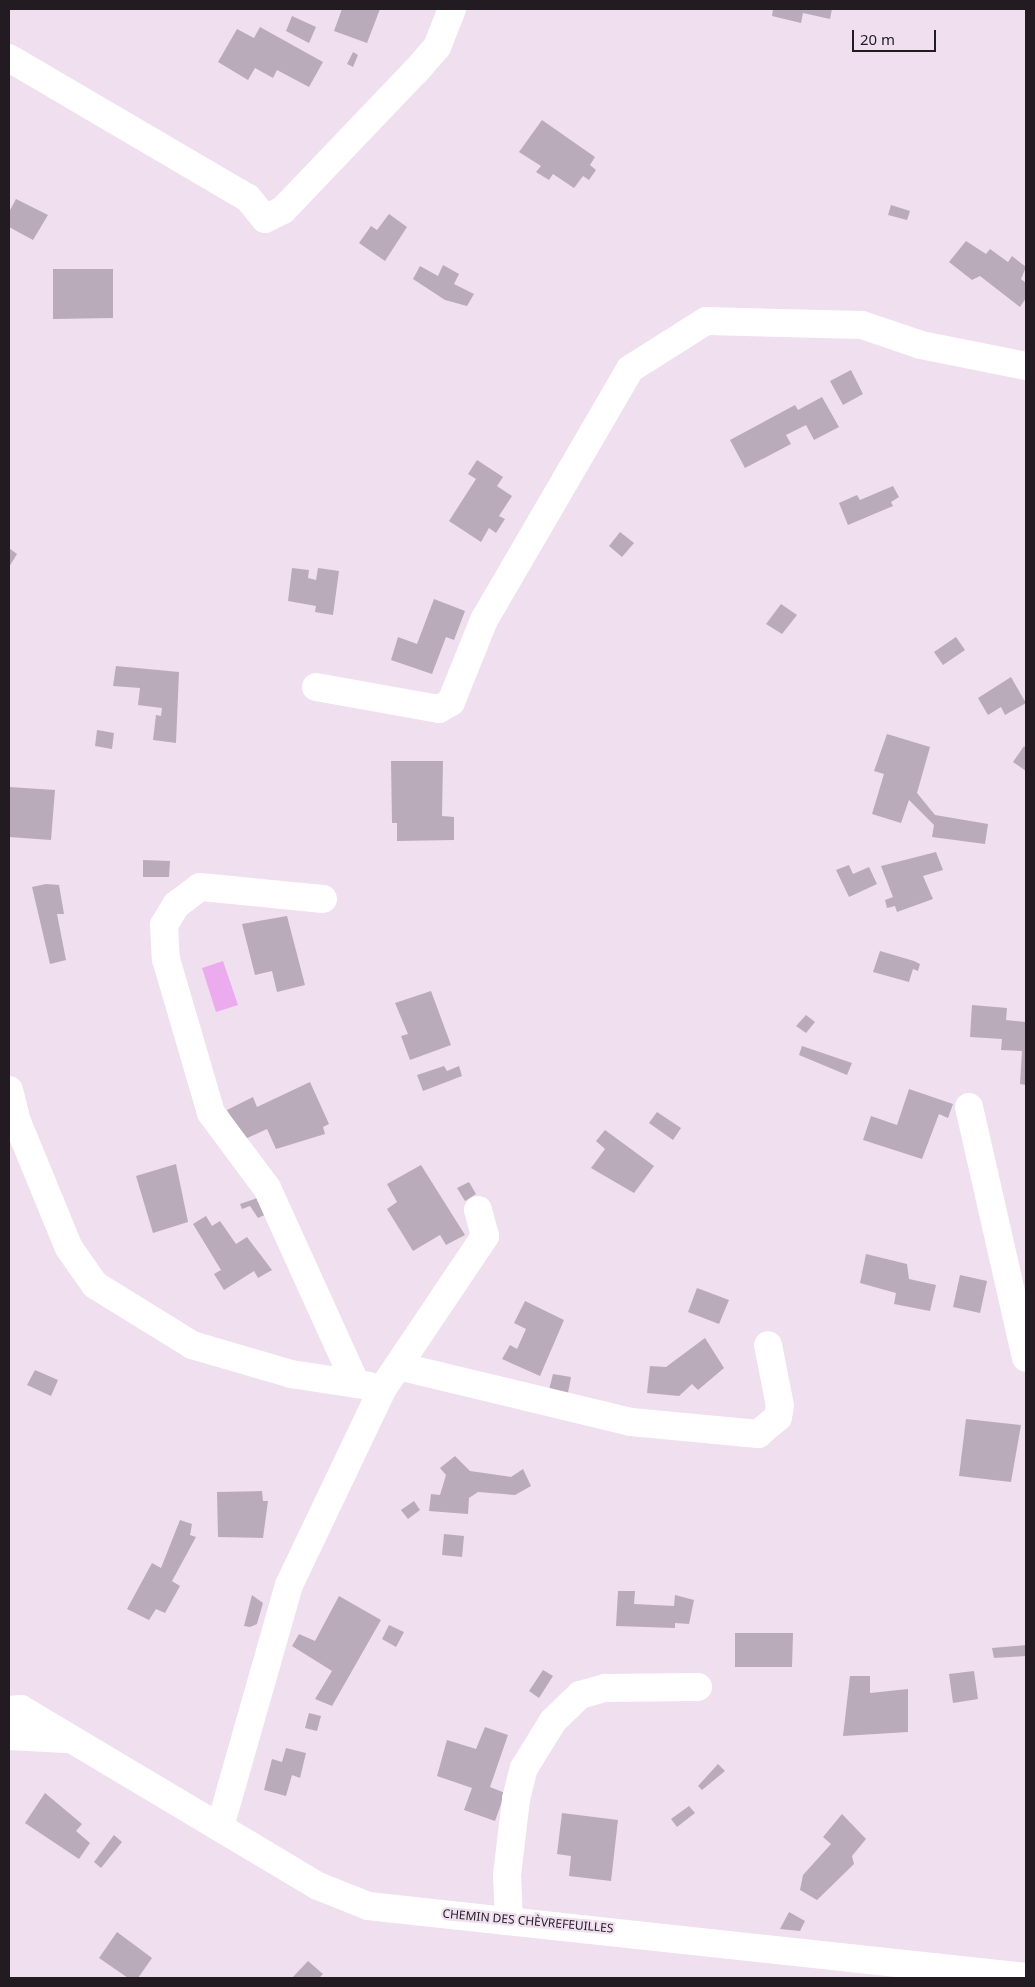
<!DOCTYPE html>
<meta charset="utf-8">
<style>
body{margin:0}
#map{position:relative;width:1035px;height:1987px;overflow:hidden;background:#efdfef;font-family:"Noto Sans",sans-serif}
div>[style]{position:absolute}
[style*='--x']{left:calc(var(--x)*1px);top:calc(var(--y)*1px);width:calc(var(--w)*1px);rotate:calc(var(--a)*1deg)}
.water>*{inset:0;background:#ebabee}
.building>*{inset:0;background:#baabba}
.minor>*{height:28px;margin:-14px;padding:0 14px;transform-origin:14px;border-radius:14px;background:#fff}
.major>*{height:28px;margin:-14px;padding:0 14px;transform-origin:14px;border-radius:14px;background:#fff}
span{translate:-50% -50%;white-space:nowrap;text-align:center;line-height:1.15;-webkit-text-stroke:4.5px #efdfef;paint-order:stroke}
.street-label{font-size:12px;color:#221c22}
.frame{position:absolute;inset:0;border:10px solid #221c22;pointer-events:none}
.scale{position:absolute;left:852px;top:30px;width:84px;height:22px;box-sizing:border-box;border:2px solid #221c22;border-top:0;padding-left:6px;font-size:15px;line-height:18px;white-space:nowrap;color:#221c22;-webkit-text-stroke:4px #efdfef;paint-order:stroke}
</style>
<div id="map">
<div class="water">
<i style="clip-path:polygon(223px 961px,238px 1005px,216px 1012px,202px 968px)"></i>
</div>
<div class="building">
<i style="clip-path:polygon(342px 9px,380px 9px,367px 43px,334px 31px)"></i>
<i style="clip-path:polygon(773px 9px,832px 9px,830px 19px,803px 13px,801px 23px,772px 16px)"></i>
<i style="clip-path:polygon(292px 16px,316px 27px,309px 43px,286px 31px)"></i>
<i style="clip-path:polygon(260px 27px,323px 62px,309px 87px,277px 70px,273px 78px,255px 68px,248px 80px,218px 62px,237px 29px,254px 38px)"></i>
<i style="clip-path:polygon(353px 52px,358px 55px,353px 67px,347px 64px)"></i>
<i style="clip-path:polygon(542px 120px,595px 157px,590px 165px,596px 170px,589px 180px,583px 176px,574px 188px,553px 174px,549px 180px,536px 172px,541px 166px,519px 152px)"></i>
<i style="clip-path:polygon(16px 199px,48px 215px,33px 240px,9px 227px,9px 212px)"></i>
<i style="clip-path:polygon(891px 205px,910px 211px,907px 220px,888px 215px)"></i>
<i style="clip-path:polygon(389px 214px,407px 227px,385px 261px,359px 243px,371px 226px,377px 230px)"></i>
<i style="clip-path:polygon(966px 241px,986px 254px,990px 249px,1008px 262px,1012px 256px,1026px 267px,1021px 279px,1026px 283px,1026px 298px,1020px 307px,980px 276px,972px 280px,949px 262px)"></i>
<i style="clip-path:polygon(443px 265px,459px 274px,454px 284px,474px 294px,467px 306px,445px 300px,413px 279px,420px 266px,438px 276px)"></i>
<i style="clip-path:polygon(53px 269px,113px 269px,113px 318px,53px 319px)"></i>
<i style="clip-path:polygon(851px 370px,863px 394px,843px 405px,830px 381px)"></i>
<i style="clip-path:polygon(822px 397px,839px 427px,814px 440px,806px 425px,786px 435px,791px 444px,745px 468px,730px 440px,795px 405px,798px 410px)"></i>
<i style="clip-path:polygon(477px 460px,503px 477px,497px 486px,512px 496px,499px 516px,505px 519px,496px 533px,489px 528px,481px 542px,449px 521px,476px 479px,468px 474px)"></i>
<i style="clip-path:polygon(893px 486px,899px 497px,891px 502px,893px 506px,848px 525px,839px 503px,857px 495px,860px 500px)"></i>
<i style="clip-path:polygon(620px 532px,634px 543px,622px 557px,609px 546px)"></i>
<i style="clip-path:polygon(9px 548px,17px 554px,9px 567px)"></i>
<i style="clip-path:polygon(292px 568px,309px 570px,308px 578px,316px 580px,318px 568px,339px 571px,333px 615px,315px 612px,316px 606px,288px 601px)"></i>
<i style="clip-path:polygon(434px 599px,465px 611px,454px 640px,446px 637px,432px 674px,391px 660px,398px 637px,417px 644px)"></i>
<i style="clip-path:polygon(781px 604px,797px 615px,782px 634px,766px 624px)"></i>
<i style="clip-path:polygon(956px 637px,965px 650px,943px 665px,934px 652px)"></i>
<i style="clip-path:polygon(116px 666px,179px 672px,176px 743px,153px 740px,156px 715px,161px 716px,162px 708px,138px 705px,140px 688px,113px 686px)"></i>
<i style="clip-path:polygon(1011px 677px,1026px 703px,1005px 715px,1001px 707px,988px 715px,978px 698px)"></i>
<i style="clip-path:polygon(97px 730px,114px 733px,112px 749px,95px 746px)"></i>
<i style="clip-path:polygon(887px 734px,930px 747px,917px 793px,935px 815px,988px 824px,985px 844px,932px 837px,934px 825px,909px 800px,901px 823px,872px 814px,884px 774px,874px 771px)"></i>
<i style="clip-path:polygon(1024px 746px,1026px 748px,1026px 771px,1013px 762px)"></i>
<i style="clip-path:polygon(391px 761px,443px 761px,442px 816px,454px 817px,454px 840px,397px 841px,397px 823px,392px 823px)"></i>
<i style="clip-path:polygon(9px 787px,55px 790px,51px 840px,9px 837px)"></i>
<i style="clip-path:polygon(936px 852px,943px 870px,923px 876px,933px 899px,897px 912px,895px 906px,887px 908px,885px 900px,893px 897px,881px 866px)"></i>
<i style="clip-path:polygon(143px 860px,170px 861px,169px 877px,143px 877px)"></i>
<i style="clip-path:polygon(849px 865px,853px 874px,869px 867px,877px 884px,849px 897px,836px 870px)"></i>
<i style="clip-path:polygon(46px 884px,59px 885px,64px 914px,57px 914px,66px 960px,50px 964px,32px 887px)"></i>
<i style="clip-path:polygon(287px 916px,305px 985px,277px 992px,272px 971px,255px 975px,242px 924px)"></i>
<i style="clip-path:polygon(880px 951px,914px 961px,920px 964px,918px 971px,913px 969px,909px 982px,873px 972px)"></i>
<i style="clip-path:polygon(431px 991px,451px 1045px,410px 1060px,401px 1036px,408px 1034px,395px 1003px)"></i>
<i style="clip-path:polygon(972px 1005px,1007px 1008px,1006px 1020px,1026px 1022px,1026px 1085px,1020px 1084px,1022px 1051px,1001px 1050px,1002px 1039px,970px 1037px)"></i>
<i style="clip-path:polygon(806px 1015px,815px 1022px,806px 1033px,796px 1026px)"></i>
<i style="clip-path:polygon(802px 1046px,852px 1063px,847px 1075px,799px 1055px)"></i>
<i style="clip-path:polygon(444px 1066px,447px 1071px,459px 1066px,462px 1076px,423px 1091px,417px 1075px)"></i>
<i style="clip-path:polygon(310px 1082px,329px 1124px,323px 1127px,325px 1134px,276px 1149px,267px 1129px,243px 1140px,227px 1110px,253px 1097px,257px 1107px)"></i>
<i style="clip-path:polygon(909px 1089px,953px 1104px,948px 1118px,939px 1114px,922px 1159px,863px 1140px,871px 1116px,897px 1125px)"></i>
<i style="clip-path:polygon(657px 1112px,681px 1128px,673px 1140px,649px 1123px)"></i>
<i style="clip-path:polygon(605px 1130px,654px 1166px,634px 1193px,591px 1168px,605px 1149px,596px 1141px)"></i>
<i style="clip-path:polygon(176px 1164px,188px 1222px,153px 1233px,136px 1176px)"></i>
<i style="clip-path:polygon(421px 1165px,465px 1235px,446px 1245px,440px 1235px,413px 1251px,387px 1209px,397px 1202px,387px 1184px)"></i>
<i style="clip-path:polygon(469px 1182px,476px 1194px,465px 1201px,457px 1188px)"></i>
<i style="clip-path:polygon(260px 1197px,269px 1213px,258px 1218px,250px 1206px,242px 1209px,240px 1204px)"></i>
<i style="clip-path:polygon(206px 1216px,212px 1226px,220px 1221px,236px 1244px,247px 1237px,272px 1270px,258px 1278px,254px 1271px,224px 1290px,214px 1274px,221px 1270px,193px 1224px)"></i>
<i style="clip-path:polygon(866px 1254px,907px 1264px,909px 1279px,936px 1285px,930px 1311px,894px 1304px,896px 1293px,860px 1283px)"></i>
<i style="clip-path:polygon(960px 1275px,987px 1281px,980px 1313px,953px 1307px)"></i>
<i style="clip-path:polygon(697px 1288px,729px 1300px,719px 1324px,688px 1312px)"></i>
<i style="clip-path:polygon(525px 1301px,564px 1320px,540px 1376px,502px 1359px,510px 1345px,517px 1349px,526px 1329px,514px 1323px)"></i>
<i style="clip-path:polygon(705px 1338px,724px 1368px,698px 1390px,692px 1384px,679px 1396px,647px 1393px,650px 1366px,666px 1367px)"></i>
<i style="clip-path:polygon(35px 1370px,58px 1380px,51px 1396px,27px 1385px)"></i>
<i style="clip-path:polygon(553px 1374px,571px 1377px,567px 1398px,548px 1394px)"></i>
<i style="clip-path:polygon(966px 1419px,1021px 1425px,1011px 1482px,959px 1476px)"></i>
<i style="clip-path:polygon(455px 1456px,470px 1471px,511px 1477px,523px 1469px,531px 1486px,515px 1495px,478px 1492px,469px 1498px,468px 1514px,429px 1511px,431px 1494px,440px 1495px,446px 1475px,440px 1468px)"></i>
<i style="clip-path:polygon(262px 1491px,263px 1501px,268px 1501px,263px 1538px,218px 1537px,217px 1492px)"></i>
<i style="clip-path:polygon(414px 1501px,420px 1510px,408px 1519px,401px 1510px)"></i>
<i style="clip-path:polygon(180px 1520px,192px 1524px,190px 1535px,196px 1537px,172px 1581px,180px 1586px,165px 1613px,156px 1609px,149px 1620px,127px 1609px,152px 1563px,161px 1568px)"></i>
<i style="clip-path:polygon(444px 1534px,464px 1536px,462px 1557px,442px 1555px)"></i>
<i style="clip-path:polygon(618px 1591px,635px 1591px,634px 1604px,674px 1606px,675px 1595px,694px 1600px,689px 1624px,675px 1623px,675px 1628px,616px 1626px)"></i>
<i style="clip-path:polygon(252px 1595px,263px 1603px,257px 1624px,250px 1627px,244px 1626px)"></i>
<i style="clip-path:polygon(339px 1596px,381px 1620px,332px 1706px,315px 1699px,332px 1671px,292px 1646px,299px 1634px,315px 1641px)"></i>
<i style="clip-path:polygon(389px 1625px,404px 1632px,396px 1647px,382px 1639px)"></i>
<i style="clip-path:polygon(735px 1633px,793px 1633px,792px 1667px,735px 1667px)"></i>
<i style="clip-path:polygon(1026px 1645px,1026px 1656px,994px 1658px,992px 1648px)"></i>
<i style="clip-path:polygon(543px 1670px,553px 1676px,539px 1698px,529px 1691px)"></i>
<i style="clip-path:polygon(974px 1671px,978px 1699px,953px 1703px,949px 1674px)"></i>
<i style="clip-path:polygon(850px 1676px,870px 1676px,870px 1693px,908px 1689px,908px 1732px,843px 1736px)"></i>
<i style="clip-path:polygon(309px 1713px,321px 1716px,317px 1731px,305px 1728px)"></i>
<i style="clip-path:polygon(485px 1727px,508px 1735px,490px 1787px,505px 1793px,495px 1821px,464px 1810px,472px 1788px,437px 1776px,447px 1740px,476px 1749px)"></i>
<i style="clip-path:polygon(286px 1748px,306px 1753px,300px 1778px,292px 1775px,286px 1796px,264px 1790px,272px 1759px,282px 1762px)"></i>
<i style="clip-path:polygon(718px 1764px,725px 1771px,702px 1790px,698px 1786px)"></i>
<i style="clip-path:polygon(45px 1793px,82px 1824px,76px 1831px,90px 1843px,79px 1859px,25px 1823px)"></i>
<i style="clip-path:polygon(689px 1806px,695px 1813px,677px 1827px,671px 1819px)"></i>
<i style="clip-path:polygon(562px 1813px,618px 1820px,611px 1881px,569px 1876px,571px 1856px,557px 1854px)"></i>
<i style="clip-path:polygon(842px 1814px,866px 1839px,852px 1856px,854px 1864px,817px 1900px,800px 1890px,803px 1875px,831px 1844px,823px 1837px)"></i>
<i style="clip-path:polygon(114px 1835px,122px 1842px,101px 1868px,94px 1862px)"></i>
<i style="clip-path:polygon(789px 1912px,805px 1921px,800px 1931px,780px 1929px)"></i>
<i style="clip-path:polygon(117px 1932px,152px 1958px,138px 1978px,128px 1978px,99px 1958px)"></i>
<i style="clip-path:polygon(308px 1961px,323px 1974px,319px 1978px,292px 1978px)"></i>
</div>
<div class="minor">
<i style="--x:9;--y:58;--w:277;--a:30.4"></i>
<i style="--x:248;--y:198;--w:27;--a:51"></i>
<i style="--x:265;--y:219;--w:20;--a:-27"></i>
<i style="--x:283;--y:210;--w:192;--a:-46.3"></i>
<i style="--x:416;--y:71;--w:32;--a:-49"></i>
<i style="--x:437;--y:47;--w:41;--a:-68.5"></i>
<i style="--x:316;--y:687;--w:125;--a:10.1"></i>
<i style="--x:439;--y:709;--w:14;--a:-30"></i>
<i style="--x:451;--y:702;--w:88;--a:-68.1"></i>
<i style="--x:484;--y:620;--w:290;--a:-59.8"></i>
<i style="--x:630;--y:369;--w:90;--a:-32.3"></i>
<i style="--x:706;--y:321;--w:156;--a:1.5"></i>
<i style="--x:862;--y:325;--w:62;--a:18.7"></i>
<i style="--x:921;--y:345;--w:107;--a:11.3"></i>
<i style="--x:323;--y:899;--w:124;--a:-174.4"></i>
<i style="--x:200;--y:887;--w:30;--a:143"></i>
<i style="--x:176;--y:905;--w:23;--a:121"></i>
<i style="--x:164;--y:925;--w:34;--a:87"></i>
<i style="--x:166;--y:959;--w:160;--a:73.7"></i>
<i style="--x:211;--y:1113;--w:94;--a:53.3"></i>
<i style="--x:267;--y:1188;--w:215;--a:65.6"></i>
<i style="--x:9;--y:1090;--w:30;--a:76"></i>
<i style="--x:16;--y:1119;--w:139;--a:67.7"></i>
<i style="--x:69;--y:1248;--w:45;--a:54.9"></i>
<i style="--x:95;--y:1285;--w:114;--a:31.7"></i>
<i style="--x:192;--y:1345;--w:103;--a:16.3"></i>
<i style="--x:291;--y:1374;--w:79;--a:8.7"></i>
<i style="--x:969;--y:1107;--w:257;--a:77.2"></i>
<i style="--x:398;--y:1366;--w:240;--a:13.5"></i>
<i style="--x:631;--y:1422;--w:128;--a:5.4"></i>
<i style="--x:758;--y:1434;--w:26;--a:-40"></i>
<i style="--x:778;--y:1417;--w:11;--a:-80"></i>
<i style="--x:780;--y:1406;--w:62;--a:-101.1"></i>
<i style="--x:220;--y:1827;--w:252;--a:-74.1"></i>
<i style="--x:289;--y:1585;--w:218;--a:-64.5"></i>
<i style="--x:383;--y:1388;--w:183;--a:-56.1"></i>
<i style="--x:485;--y:1236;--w:27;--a:-105"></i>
<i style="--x:509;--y:1919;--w:44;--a:-92.6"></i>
<i style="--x:507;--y:1875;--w:77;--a:-83.2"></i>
<i style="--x:516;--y:1799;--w:32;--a:-76"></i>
<i style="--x:524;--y:1768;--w:55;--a:-58.3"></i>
<i style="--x:553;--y:1721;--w:37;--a:-44"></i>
<i style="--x:580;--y:1695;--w:26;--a:-16"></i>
<i style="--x:605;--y:1688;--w:93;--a:-0.6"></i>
</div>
<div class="major">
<i style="--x:9;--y:1710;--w:12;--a:-5"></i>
<i style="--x:21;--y:1709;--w:346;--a:30.8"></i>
<i style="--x:318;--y:1886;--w:54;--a:21.8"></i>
<i style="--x:368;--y:1906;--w:662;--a:6.16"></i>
<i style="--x:9;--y:1736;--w:57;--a:3"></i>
</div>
<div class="street-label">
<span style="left:528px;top:1921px;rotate:5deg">CHEMIN DES CHÈVREFEUILLES</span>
</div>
<div class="frame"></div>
<div class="scale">20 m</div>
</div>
